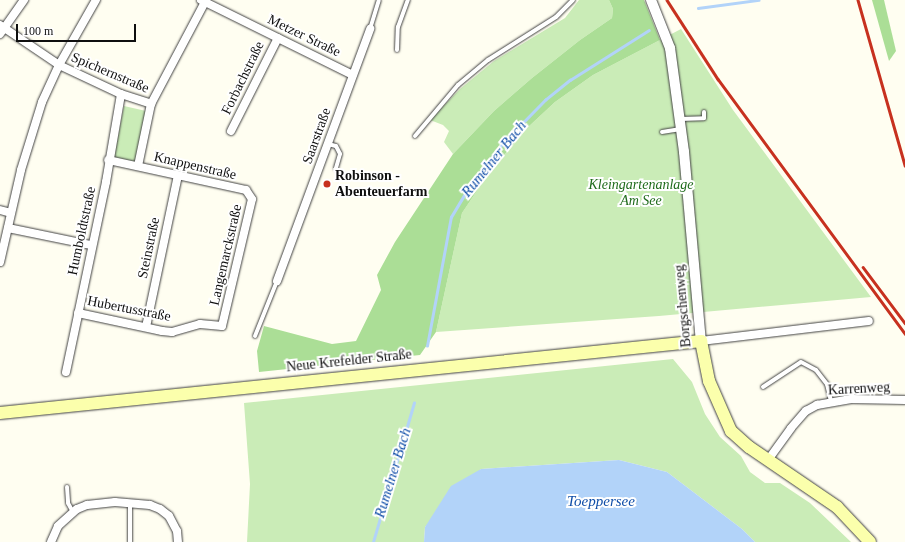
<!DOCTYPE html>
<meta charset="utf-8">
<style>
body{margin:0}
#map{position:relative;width:905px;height:542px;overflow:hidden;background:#fffef1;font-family:"Times New Roman",serif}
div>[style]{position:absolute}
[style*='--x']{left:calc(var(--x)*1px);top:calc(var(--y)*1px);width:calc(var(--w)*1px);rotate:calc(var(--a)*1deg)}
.green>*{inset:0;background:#caecb7}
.forest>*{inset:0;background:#abde96}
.water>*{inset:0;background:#b2d3f9}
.stream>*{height:2.5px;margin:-1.25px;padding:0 1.25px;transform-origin:1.25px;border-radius:1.25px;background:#b2d3f9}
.roads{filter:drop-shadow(0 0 1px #424242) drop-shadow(0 0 1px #424242)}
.service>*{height:4px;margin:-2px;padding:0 2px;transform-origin:2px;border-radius:2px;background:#fff}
.minor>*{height:8px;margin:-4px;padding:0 4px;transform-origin:4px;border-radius:4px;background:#fff}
.tertiary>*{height:10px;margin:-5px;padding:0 5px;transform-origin:5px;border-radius:5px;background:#fff}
.secondary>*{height:12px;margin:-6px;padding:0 6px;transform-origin:6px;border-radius:6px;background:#fbffac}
.rail>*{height:2.5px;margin:-1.25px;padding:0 1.25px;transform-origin:1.25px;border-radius:1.25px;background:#c7311f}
.dots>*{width:11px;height:11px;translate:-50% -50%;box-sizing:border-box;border:2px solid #fff;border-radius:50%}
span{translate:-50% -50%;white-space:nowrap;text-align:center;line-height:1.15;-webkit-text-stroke:4px #fff;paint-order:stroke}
.street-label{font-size:14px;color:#0f0f0f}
.poi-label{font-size:14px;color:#0f0f0f;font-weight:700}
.left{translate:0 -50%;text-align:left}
.park-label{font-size:14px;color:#1f6b1b;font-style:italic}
.water-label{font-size:15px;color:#104ea8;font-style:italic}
.scale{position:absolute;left:16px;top:24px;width:120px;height:18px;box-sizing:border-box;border:2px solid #0f0f0f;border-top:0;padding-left:5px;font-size:12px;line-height:14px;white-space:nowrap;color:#0f0f0f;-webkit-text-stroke:3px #fff;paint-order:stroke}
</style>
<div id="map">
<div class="green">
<i style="clip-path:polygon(579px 0,609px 0,613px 9px,612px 18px,580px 40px,532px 78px,494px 111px,453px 154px,444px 142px,449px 131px,443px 125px,430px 120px,460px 89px,494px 61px,565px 18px)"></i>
<i style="clip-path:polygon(681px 29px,733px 110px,871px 297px,659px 316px,436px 332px,462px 213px,489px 173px,526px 129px,555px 102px,593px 75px)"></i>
<i style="clip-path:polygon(124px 106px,146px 111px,135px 162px,114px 157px)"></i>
<i style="clip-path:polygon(673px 359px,692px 382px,705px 414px,720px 437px,741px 456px,750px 472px,765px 483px,780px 483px,810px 503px,851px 542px,755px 542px,742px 529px,667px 472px,619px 460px,481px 469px,425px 527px,424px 542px,247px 542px,250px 484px,244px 403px)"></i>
</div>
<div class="forest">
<i style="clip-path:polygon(609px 0,644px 0,660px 40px,593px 75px,555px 102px,526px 129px,489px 173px,462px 213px,436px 332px,420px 355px,259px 372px,257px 351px,264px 326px,332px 344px,356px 341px,381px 290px,377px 275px,395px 242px,453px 154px,494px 111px,532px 78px,580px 40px,612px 18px,613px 9px)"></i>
<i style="clip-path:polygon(872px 0,884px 0,896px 51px,889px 61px)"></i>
</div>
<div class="water">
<i style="clip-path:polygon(619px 460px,667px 472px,742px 529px,755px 542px,424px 542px,425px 527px,451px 486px,481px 469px)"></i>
</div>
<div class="stream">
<i style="--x:698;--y:8;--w:61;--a:-7.6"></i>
<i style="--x:427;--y:346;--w:131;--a:-79.5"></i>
<i style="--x:451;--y:217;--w:31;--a:-59"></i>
<i style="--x:467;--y:190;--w:58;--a:-52.7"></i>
<i style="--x:502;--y:144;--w:62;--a:-45.7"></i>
<i style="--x:545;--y:100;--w:32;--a:-39"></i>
<i style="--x:570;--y:80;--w:93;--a:-32.3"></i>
<i style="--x:373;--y:542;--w:145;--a:-73.6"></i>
</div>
<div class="roads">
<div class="service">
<i style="--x:370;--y:29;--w:30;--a:-73"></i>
<i style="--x:397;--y:50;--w:23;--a:-88"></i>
<i style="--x:398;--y:27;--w:29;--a:-70"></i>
<i style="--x:680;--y:119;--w:24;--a:-2"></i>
<i style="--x:704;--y:118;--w:6;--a:-90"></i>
<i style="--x:662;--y:132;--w:19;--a:-9"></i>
<i style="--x:415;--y:136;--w:67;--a:-49.9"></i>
<i style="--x:458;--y:85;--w:39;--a:-40"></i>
<i style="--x:488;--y:60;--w:80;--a:-32.3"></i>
<i style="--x:556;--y:17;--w:24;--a:-45"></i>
<i style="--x:328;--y:144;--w:8;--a:14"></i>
<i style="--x:336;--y:146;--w:9;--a:63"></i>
<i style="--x:340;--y:154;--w:15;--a:106"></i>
<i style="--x:255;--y:336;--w:59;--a:-68.2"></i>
<i style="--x:763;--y:387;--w:45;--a:-33.3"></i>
<i style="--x:801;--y:362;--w:17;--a:28"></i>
<i style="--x:816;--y:370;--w:18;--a:52"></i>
<i style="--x:827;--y:384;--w:17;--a:77"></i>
<i style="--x:67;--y:487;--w:16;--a:86"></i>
<i style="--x:68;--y:503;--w:10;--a:61"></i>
<i style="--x:130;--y:542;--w:39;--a:-90"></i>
</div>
<div class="minor">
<i style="--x:201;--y:0;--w:169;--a:26.3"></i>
<i style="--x:0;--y:25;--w:71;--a:34.1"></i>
<i style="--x:59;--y:65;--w:68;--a:25.1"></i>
<i style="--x:121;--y:94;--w:32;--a:18"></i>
<i style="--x:0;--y:34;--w:42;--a:-54.8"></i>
<i style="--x:231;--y:131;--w:104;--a:-63.2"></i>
<i style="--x:138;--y:166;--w:63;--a:-78.2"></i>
<i style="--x:151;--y:104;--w:118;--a:-62.1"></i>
<i style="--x:0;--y:210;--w:11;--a:15"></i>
<i style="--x:8;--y:228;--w:85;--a:11.6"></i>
<i style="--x:0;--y:262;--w:94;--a:-77.1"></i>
<i style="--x:21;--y:170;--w:71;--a:-72.8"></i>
<i style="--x:42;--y:102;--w:41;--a:-65.3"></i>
<i style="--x:59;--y:65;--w:75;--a:-60.4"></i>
<i style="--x:277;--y:281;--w:269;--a:-69.7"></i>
<i style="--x:78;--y:313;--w:86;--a:12.1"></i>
<i style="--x:162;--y:331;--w:10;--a:6"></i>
<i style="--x:172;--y:332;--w:29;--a:-16"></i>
<i style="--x:200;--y:324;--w:22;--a:5"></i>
<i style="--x:222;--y:326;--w:130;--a:-76.7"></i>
<i style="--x:252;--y:199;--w:11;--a:-124"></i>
<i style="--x:246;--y:190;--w:141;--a:-167.7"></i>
<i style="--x:146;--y:327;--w:155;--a:-78.1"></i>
<i style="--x:701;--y:341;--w:169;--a:-6.8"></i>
<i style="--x:66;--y:372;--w:194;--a:-78.1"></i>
<i style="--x:106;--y:182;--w:89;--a:-80.3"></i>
<i style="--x:768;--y:460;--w:39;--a:-54"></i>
<i style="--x:791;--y:428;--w:23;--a:-49"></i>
<i style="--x:806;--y:411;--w:13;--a:-29"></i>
<i style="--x:817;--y:405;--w:36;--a:-10"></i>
<i style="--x:852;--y:399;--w:53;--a:1.1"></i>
<i style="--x:51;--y:542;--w:17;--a:-66"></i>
<i style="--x:58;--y:526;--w:25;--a:-42"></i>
<i style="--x:77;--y:509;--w:11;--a:-22"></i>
<i style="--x:87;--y:505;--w:28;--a:-6"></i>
<i style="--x:115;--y:502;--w:35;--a:5"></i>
<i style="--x:150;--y:505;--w:11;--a:22"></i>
<i style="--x:160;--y:509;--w:11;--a:38"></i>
<i style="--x:169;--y:516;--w:17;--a:62"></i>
<i style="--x:177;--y:531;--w:11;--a:85"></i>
</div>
<div class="tertiary">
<i style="--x:651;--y:0;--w:52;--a:68.4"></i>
<i style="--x:670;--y:48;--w:105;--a:82.3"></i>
<i style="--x:684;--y:152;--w:190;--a:84.9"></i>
</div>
<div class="secondary">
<i style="--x:0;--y:413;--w:705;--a:-5.86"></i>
<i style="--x:701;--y:341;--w:41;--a:78.7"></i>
<i style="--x:709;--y:381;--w:55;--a:66.3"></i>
<i style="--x:731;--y:431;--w:24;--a:42"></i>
<i style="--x:749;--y:447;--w:107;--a:34.3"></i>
<i style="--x:837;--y:507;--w:48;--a:46.7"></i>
</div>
</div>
<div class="rail">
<i style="--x:667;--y:0;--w:94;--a:57.2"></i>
<i style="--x:718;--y:79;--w:316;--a:53.7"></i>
<i style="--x:858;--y:0;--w:172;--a:74.1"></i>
<i style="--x:863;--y:267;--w:70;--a:53.1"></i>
</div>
<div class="dots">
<i style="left:327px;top:184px;background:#c7311f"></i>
</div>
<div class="street-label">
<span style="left:304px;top:36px;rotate:26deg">Metzer Straße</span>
<span style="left:110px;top:73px;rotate:23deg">Spichernstraße</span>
<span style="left:243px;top:78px;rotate:-64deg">Forbachstraße</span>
<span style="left:317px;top:136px;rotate:-70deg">Saarstraße</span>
<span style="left:195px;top:166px;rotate:13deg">Knappenstraße</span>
<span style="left:82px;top:231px;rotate:-78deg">Humboldtstraße</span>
<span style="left:149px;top:248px;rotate:-78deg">Steinstraße</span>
<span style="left:226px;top:255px;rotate:-77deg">Langemarckstraße</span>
<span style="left:683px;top:306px;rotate:-95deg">Borgschenweg</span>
<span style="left:129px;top:309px;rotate:11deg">Hubertusstraße</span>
<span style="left:349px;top:361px;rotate:-6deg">Neue Krefelder Straße</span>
<span style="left:859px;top:389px;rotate:-3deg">Karrenweg</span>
</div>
<div class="poi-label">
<span class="left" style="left:335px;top:184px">Robinson -<br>Abenteuerfarm</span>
</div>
<div class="park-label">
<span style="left:641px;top:193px">Kleingartenanlage<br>Am See</span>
</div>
<div class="water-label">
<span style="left:494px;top:159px;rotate:-51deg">Rumelner Bach</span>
<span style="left:393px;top:473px;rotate:-73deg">Rumelner Bach</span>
<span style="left:601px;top:502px">Toeppersee</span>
</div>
<div class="scale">100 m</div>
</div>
